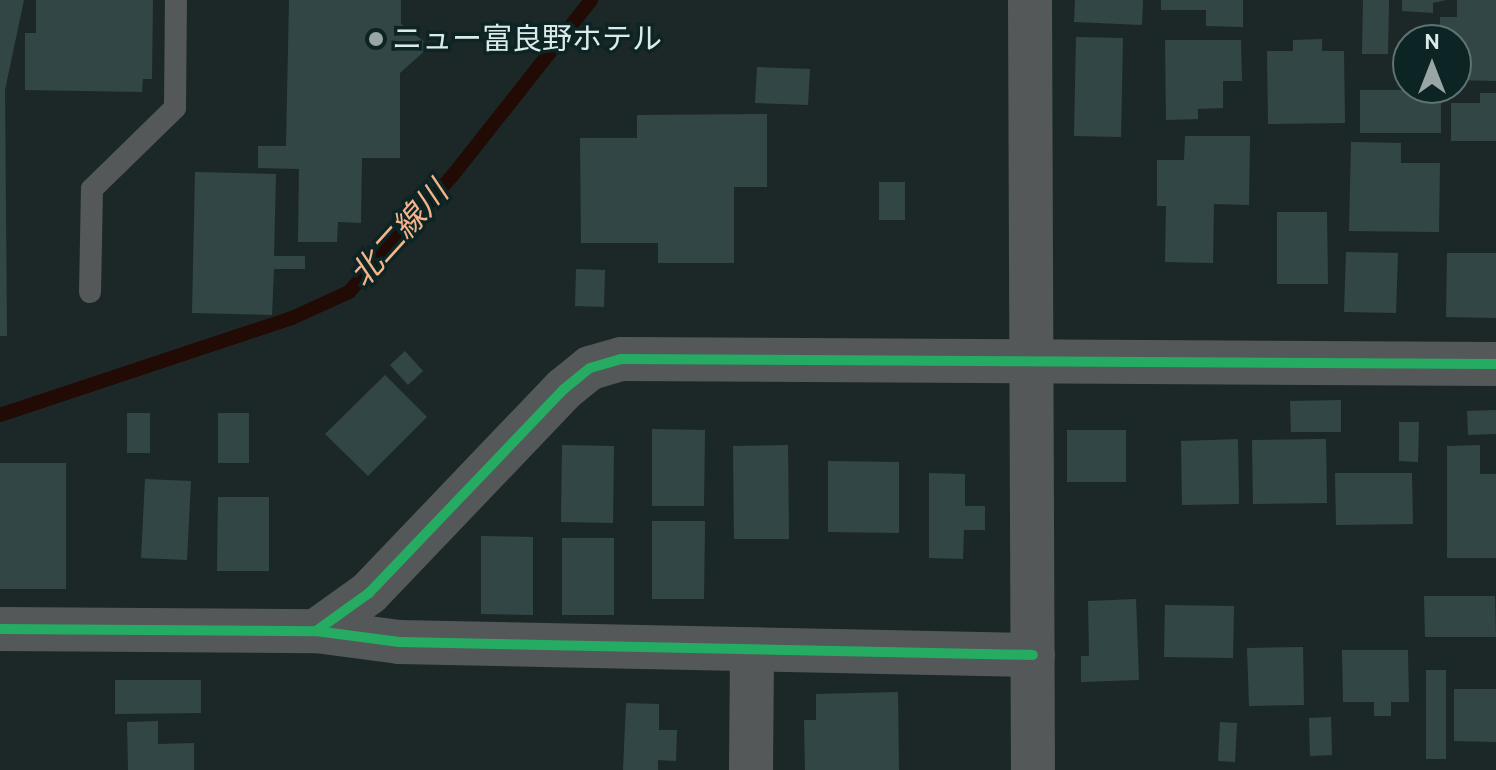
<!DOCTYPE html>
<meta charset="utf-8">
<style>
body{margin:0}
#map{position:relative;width:1496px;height:770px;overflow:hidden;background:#1c2828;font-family:Cabin,"Noto Sans JP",sans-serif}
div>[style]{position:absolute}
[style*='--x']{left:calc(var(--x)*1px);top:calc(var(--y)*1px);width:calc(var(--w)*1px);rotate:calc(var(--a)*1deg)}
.stream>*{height:14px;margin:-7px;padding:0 7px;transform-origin:7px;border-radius:7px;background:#210b04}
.building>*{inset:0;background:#334646}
.lane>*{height:22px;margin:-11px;padding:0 11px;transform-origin:11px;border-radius:11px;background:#545858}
.street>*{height:44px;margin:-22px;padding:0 22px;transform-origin:22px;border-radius:22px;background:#545858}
.cycleway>*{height:10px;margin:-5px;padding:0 5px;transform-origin:5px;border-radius:5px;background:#26ab63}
.dots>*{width:22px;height:22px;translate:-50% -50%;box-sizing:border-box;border:4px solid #0c2424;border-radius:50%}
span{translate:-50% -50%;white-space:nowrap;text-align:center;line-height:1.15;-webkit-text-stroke:7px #0c2424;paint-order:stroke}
.poi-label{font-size:30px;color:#dceae9}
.left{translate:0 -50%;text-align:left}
.water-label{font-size:32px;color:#f5b48c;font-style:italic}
.north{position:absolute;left:1392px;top:24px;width:80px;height:80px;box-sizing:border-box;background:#0c2424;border:2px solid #5f7373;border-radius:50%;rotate:0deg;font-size:22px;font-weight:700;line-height:32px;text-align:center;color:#dceae9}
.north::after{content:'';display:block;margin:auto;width:28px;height:36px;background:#99a6a5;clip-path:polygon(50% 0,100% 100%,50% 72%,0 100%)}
</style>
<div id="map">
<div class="stream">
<i style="--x:0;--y:415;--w:308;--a:-18.4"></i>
<i style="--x:292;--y:318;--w:63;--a:-24.5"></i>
<i style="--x:349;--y:292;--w:157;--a:-48.4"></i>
<i style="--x:453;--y:175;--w:223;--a:-51.7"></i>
</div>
<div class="building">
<i style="clip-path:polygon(0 0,24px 0,5px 90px,7px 336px,0 336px)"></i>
<i style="clip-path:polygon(36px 0,153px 0,152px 79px,143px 79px,142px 92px,25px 90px,25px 33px,36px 33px)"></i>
<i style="clip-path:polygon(289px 0,401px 0,401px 24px,430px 46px,400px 73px,400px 158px,362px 158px,361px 223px,338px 222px,337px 242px,298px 242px,299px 169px,258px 168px,258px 146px,286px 146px)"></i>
<i style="clip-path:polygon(1075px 0,1143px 0,1142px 25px,1074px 22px)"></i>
<i style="clip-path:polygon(1161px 0,1243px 0,1243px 27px,1206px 26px,1206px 10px,1161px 10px)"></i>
<i style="clip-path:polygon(1363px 0,1389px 0,1388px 54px,1362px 54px)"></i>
<i style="clip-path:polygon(1402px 0,1446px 0,1433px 3px,1433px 13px,1402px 11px)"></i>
<i style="clip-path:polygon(1457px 0,1496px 0,1496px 81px,1456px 80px,1456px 40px,1440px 40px,1440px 17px,1457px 17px)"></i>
<i style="clip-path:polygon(1076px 37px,1123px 38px,1121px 137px,1074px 136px)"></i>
<i style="clip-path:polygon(1322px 39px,1322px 51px,1344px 51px,1345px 123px,1268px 124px,1267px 51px,1293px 51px,1293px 40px)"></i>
<i style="clip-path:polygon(1165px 40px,1241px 40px,1242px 81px,1223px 81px,1223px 108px,1198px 109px,1198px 119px,1166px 120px)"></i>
<i style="clip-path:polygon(757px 67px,810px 69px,808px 105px,755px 103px)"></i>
<i style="clip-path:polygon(1360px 90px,1441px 90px,1441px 133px,1360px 133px)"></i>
<i style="clip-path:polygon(1480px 93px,1496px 93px,1496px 141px,1451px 141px,1451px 103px,1480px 103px)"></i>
<i style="clip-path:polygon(767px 114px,767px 187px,734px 187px,734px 263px,658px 263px,658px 243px,581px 243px,580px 138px,637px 138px,637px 115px)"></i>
<i style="clip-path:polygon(1185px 136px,1250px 136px,1249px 205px,1214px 204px,1213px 263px,1165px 262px,1166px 206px,1157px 206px,1157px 160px,1184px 160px)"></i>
<i style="clip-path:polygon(1351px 142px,1401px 143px,1401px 163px,1440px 163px,1439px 232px,1349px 231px)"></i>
<i style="clip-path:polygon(195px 172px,276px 174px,274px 256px,305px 256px,305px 269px,274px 269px,272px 315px,192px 313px)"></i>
<i style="clip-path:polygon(879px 182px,905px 182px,905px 220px,879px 220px)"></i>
<i style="clip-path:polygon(1277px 212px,1327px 212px,1328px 284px,1277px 284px)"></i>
<i style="clip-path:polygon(1346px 252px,1398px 253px,1396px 313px,1344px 312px)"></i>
<i style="clip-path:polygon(1447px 253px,1496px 253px,1496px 318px,1446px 317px)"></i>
<i style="clip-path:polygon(576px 269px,605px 270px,604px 307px,575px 306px)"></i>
<i style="clip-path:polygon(405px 351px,423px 371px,408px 385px,390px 365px)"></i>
<i style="clip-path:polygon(385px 375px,427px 417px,368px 476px,325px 434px)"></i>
<i style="clip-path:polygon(1341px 400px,1341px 432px,1291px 432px,1290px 401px)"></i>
<i style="clip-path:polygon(1496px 410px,1496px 434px,1468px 435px,1467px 411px)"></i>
<i style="clip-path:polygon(127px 413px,150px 413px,150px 453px,127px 453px)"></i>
<i style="clip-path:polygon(218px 413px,249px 413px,249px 463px,218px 463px)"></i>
<i style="clip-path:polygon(1399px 422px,1419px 422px,1418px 462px,1399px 461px)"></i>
<i style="clip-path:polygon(652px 429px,705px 430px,704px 506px,652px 506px)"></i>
<i style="clip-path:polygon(1067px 430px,1126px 430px,1126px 482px,1067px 482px)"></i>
<i style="clip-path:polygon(1238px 439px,1239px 504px,1182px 505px,1181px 441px)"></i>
<i style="clip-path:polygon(1326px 439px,1327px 503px,1253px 504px,1252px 440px)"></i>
<i style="clip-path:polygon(562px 445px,614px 446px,613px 523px,561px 522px)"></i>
<i style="clip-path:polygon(788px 445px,789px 539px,734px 539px,733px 446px)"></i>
<i style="clip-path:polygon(1480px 445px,1480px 474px,1496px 474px,1496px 558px,1447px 558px,1447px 446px)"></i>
<i style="clip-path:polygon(828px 461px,899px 462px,899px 533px,828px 532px)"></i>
<i style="clip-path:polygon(0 463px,66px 463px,66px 589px,0 589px)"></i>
<i style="clip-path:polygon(929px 473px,965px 474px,965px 506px,985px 506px,985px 530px,964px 530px,963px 559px,929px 558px)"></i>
<i style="clip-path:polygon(1335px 473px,1412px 473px,1413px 524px,1336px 525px)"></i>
<i style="clip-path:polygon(145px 479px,191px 481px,187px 560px,141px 558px)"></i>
<i style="clip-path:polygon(218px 497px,269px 497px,269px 571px,217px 571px)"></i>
<i style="clip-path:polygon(652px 521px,705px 521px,704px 599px,652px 599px)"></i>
<i style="clip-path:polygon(481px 536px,533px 537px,533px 615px,481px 614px)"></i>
<i style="clip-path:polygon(562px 538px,614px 538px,614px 615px,562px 615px)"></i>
<i style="clip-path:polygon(1424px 596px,1495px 596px,1496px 637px,1425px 637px)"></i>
<i style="clip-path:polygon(1136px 599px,1139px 680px,1081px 682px,1081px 656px,1089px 656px,1088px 601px)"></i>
<i style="clip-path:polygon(1165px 605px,1234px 606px,1233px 658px,1164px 657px)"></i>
<i style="clip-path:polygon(1303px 647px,1304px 705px,1249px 706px,1247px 648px)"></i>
<i style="clip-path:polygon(1342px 650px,1408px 650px,1409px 702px,1391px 702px,1391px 716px,1374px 716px,1374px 702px,1343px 702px)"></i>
<i style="clip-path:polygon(1426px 670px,1446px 670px,1446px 759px,1426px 759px)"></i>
<i style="clip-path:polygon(115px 680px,201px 680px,201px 713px,115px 714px)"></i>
<i style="clip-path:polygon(1454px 689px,1496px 689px,1496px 742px,1454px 741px)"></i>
<i style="clip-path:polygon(898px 692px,899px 770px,805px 770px,804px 720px,816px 720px,816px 694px)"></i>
<i style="clip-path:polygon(626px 703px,659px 704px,659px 730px,677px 730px,676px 761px,658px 760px,658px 770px,623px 770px)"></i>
<i style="clip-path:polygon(1331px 717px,1332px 755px,1310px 756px,1309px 718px)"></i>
<i style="clip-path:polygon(158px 721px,158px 744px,194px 743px,194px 770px,128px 770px,127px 722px)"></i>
<i style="clip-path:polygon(1220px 722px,1237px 723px,1235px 762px,1218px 761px)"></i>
</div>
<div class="lane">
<i style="--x:90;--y:292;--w:103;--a:-88.9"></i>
<i style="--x:92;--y:189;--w:116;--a:-44.3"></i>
<i style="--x:175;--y:108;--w:108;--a:-89.5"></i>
</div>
<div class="street">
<i style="--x:1030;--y:0;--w:770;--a:89.78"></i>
<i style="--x:0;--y:629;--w:316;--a:0.4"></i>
<i style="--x:316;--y:631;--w:84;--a:7.5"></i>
<i style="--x:399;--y:642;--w:634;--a:1.17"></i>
<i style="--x:316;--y:631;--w:65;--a:-35.6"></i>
<i style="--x:369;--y:593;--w:282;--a:-46.3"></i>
<i style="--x:564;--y:389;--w:33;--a:-39"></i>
<i style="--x:590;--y:368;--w:32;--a:-16"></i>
<i style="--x:621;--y:359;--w:875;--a:0.33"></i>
<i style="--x:751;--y:770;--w:120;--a:-89.5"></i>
</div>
<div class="cycleway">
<i style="--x:0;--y:629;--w:316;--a:0.4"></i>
<i style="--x:316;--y:631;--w:84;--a:7.5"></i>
<i style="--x:399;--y:642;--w:634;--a:1.17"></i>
<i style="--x:316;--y:631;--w:65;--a:-35.6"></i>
<i style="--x:369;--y:593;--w:282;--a:-46.3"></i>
<i style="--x:564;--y:389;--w:33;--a:-39"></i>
<i style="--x:590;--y:368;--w:32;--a:-16"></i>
<i style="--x:621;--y:359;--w:875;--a:0.33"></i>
</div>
<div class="dots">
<i style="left:376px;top:39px;background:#99a6a5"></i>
</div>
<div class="poi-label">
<span class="left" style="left:392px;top:39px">ニュー富良野ホテル</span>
</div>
<div class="water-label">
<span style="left:399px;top:234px;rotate:-48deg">北二線川</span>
</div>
<div class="north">N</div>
</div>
